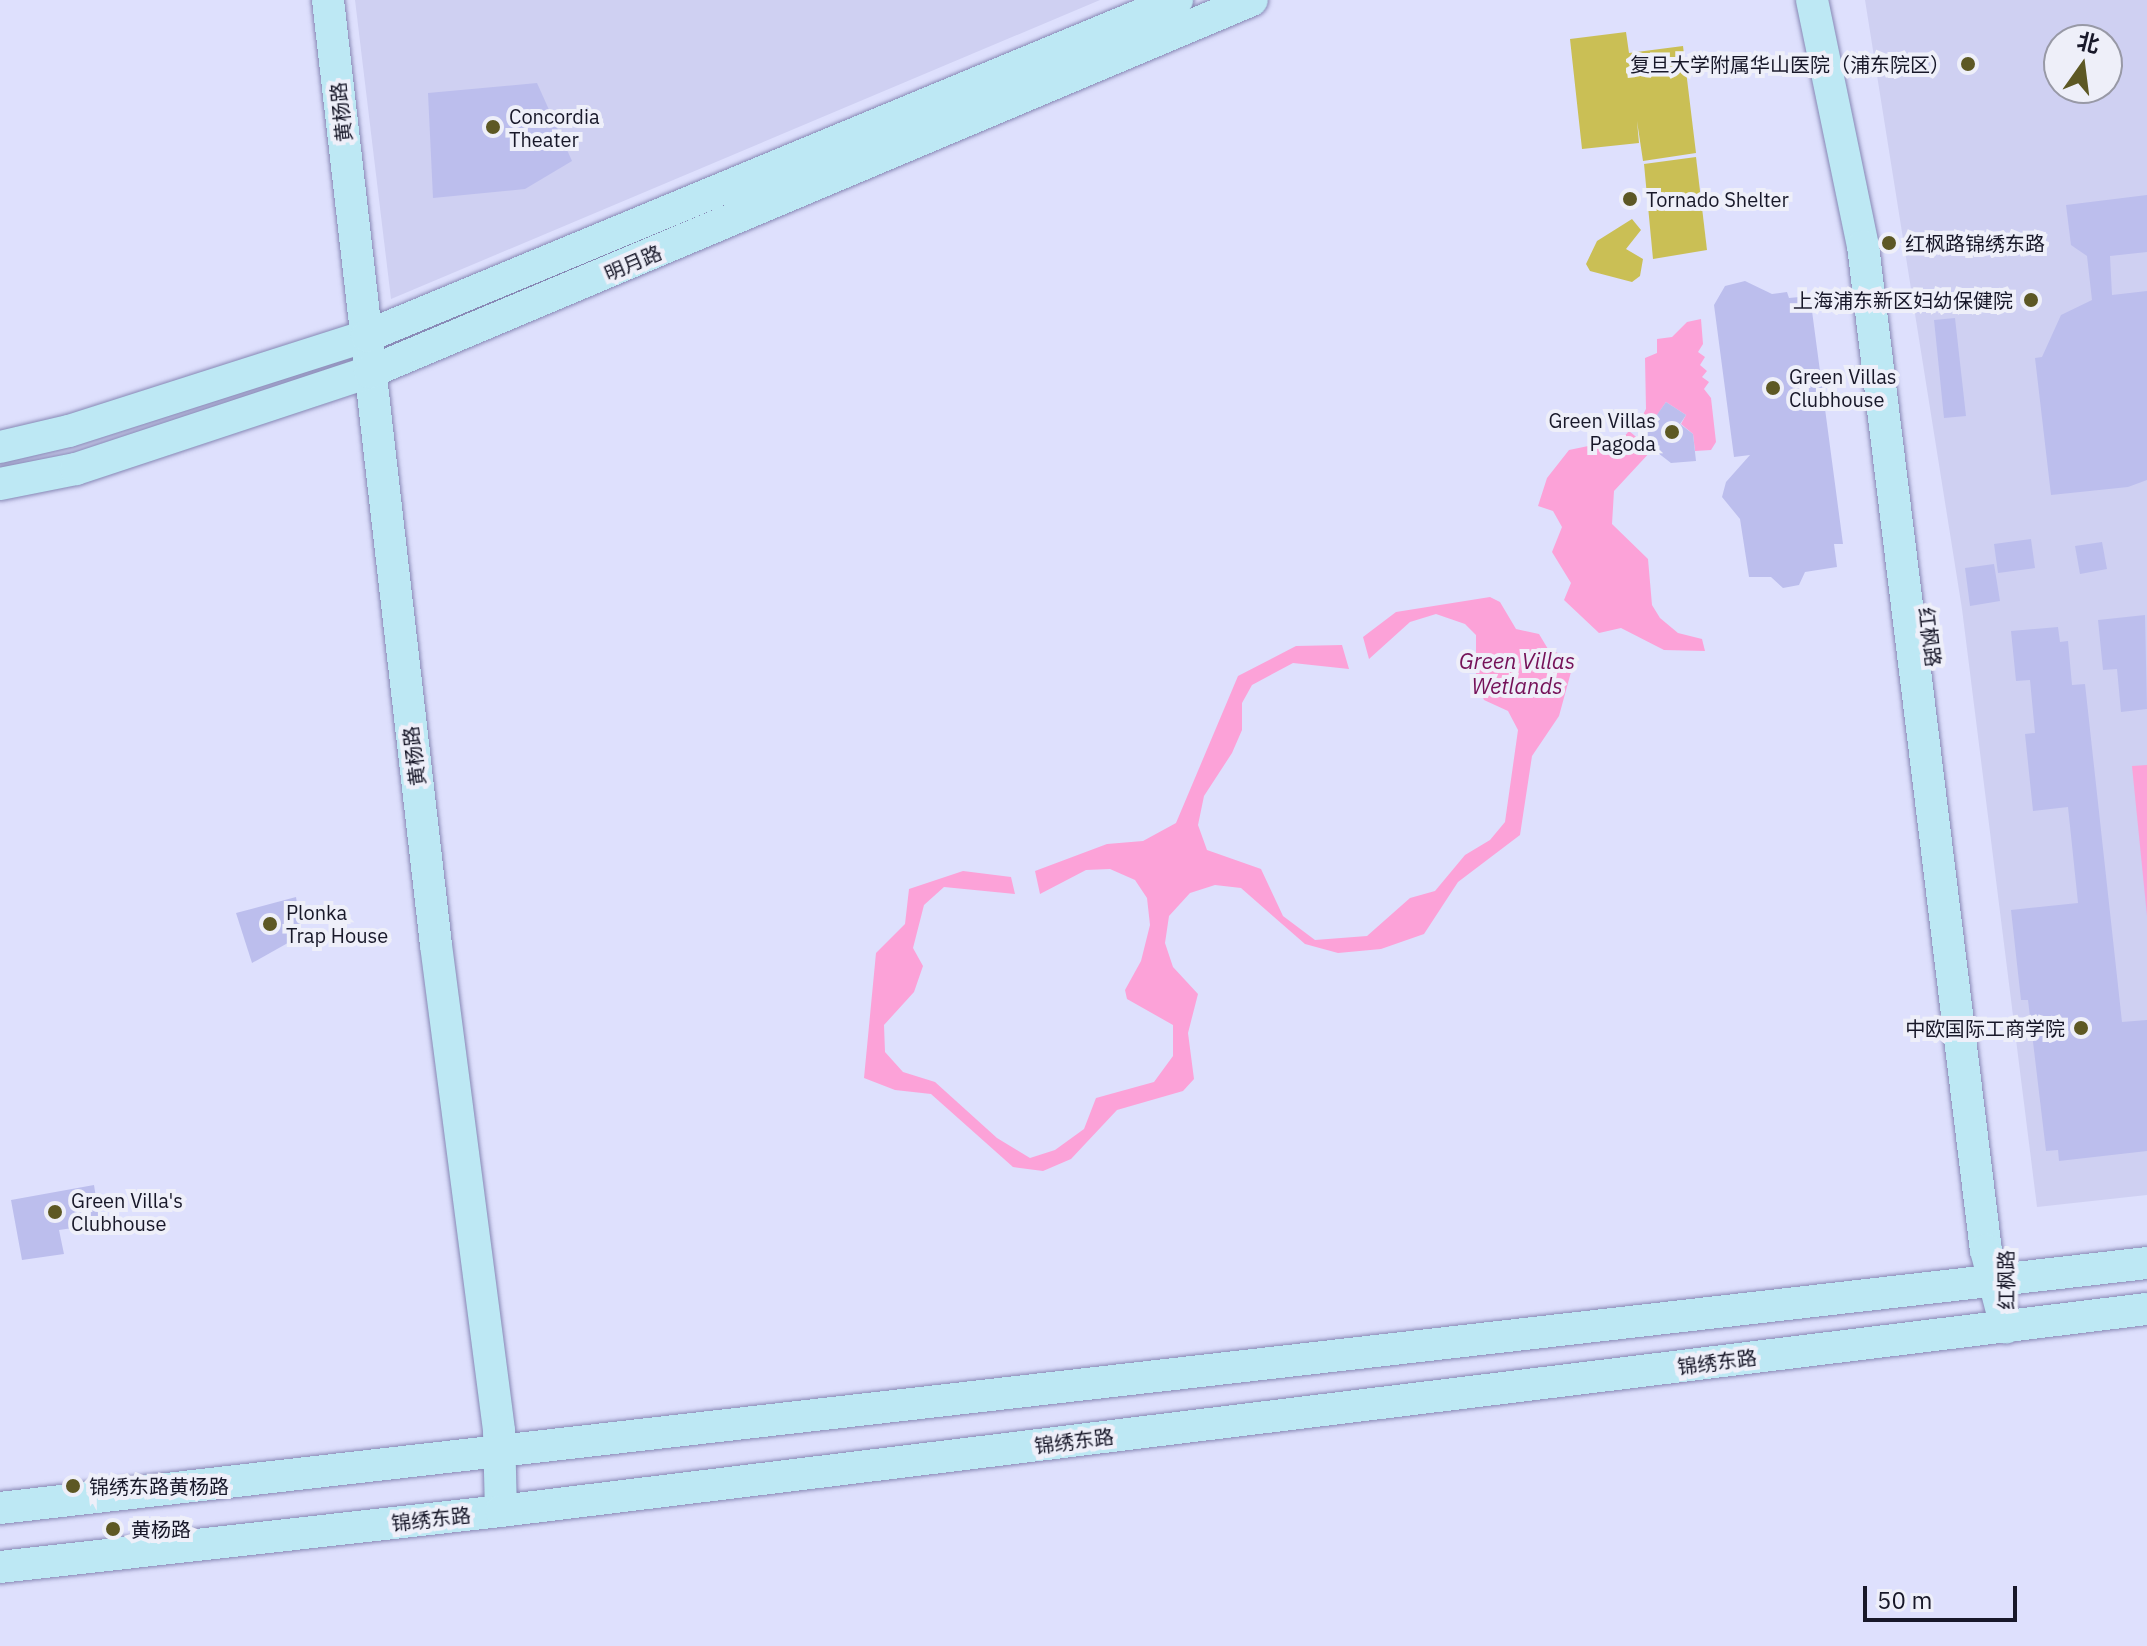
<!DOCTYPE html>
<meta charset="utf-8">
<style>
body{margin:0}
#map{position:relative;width:2147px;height:1646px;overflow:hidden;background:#dee0fd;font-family:"IBM Plex Sans","Noto Sans SC",sans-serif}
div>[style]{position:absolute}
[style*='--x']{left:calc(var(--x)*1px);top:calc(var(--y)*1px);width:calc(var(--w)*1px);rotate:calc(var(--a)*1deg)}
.built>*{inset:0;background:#cfd0f2}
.green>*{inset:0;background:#cabf55}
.water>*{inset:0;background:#fca2d8}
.building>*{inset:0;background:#bcbeed}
.roads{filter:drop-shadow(0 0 2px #8687b4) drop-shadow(0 0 2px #8687b4)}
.secondary>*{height:32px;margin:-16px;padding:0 16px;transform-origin:16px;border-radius:16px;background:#bde8f4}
.dots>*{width:22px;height:22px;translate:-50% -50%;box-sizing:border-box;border:4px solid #eeeff9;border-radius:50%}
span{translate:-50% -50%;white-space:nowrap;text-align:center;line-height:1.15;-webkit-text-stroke:8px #eeeff9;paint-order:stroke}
.poi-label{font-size:20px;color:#181829}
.right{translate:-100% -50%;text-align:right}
.left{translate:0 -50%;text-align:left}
.street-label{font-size:20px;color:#181829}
.water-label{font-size:22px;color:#751158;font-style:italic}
.north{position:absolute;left:2043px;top:24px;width:80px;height:80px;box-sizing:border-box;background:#eeeff9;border:2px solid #9899a6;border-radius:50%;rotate:14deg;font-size:22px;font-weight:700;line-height:32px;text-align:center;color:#181829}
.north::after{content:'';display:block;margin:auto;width:28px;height:36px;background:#5d5824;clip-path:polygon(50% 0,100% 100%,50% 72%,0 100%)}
.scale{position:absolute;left:1863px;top:1586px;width:154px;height:36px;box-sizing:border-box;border:4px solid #181829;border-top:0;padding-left:10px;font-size:24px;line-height:28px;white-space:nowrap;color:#181829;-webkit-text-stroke:6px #eeeff9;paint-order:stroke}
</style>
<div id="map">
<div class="built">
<i style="clip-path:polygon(355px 0,1100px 0,391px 299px)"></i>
<i style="clip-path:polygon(evenodd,1865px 0,2147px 0,2147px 1195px,2037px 1207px,1962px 609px,1865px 0,2059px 40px,2107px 40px,2107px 88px,2059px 88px,2059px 40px)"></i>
</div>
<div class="green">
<i style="clip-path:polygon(1626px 32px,1629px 53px,1683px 46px,1696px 153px,1643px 161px,1637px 121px,1639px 143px,1582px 149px,1570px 39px)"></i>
<i style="clip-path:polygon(1696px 157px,1707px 250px,1653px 259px,1644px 164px)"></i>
<i style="clip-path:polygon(1632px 219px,1641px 230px,1626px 249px,1643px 259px,1640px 276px,1632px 282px,1590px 271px,1586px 264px,1597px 241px)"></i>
</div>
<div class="water">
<i style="clip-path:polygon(1701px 319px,1703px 344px,1698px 352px,1705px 357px,1700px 365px,1707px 371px,1702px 377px,1709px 382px,1704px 389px,1711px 398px,1716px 442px,1711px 450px,1695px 451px,1693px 434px,1681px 424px,1686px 415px,1666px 402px,1651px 424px,1650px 436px,1637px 426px,1646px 409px,1645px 358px,1657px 353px,1657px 339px,1672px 337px,1687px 322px)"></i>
<i style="clip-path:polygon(1629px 431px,1652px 450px,1614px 491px,1612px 524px,1648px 559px,1652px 605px,1660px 618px,1678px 633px,1702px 639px,1705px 651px,1664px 650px,1621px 628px,1599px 633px,1564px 600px,1571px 583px,1552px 552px,1562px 527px,1553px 511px,1538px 506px,1547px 478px,1569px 450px,1622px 439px)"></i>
<i style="clip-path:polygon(1490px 597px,1500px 602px,1516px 629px,1539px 634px,1548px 649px,1570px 658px,1571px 672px,1559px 716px,1532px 756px,1520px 835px,1458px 882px,1424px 934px,1381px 949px,1338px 953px,1305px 944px,1241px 888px,1215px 885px,1190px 893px,1169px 916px,1165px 943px,1173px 967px,1198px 994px,1188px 1033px,1194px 1079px,1183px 1091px,1117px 1110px,1071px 1159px,1043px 1171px,1013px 1167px,931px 1094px,895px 1090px,864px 1078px,876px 953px,905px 924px,909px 889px,963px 871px,1011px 877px,1015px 894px,944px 887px,924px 905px,913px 948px,923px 966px,914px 992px,884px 1025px,885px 1052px,903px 1072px,935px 1082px,997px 1138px,1030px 1158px,1055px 1150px,1084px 1129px,1096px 1098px,1154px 1082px,1173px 1056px,1173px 1025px,1127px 999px,1125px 990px,1141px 961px,1150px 925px,1147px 898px,1135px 880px,1110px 869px,1086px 870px,1040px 894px,1035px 871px,1107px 844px,1143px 841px,1176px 823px,1238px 676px,1296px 646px,1342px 645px,1349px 669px,1293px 663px,1252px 685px,1242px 703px,1242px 730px,1232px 753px,1204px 796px,1198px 825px,1207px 850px,1261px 869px,1283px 916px,1315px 940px,1367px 936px,1410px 898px,1435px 891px,1465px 855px,1490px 840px,1505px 822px,1518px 730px,1508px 711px,1484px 700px,1476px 682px,1476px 635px,1465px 624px,1436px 614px,1410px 622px,1369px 659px,1363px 637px,1396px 612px)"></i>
<i style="clip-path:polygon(2147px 765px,2147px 916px,2132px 766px)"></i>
</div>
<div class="building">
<i style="clip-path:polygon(537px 83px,572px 161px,525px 189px,433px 198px,428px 93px)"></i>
<i style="clip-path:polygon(2147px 195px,2147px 252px,2110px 256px,2112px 295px,2147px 291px,2147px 480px,2128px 487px,2051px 495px,2035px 358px,2042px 357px,2061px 315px,2092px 300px,2087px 256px,2071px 245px,2066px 205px)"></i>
<i style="clip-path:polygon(1745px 281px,1772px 294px,1787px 292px,1789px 298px,1810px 296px,1843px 544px,1834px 544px,1837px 567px,1805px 572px,1799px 585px,1783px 588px,1771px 577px,1749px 577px,1740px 519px,1722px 497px,1726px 482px,1750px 455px,1734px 457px,1714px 305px,1725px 286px)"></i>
<i style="clip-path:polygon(1955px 318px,1966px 416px,1944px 418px,1934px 320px)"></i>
<i style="clip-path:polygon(1666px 402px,1686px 415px,1680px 424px,1693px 434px,1696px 461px,1671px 463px,1640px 439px)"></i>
<i style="clip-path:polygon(2031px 539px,2035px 568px,1998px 573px,1994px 544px)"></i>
<i style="clip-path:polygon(2102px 542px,2107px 569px,2080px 574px,2075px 546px)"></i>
<i style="clip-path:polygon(1994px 564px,2000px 601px,1970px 606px,1965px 568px)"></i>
<i style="clip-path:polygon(2145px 615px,2147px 709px,2121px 712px,2117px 669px,2103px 670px,2098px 620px)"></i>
<i style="clip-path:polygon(2058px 627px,2060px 642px,2068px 641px,2072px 685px,2085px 684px,2122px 1022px,2147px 1020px,2147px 1151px,2059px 1161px,2058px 1150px,2046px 1151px,2028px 1000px,2021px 1000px,2011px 910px,2078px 903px,2068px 807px,2033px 811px,2025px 734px,2035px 733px,2030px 680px,2016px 681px,2011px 631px)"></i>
<i style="clip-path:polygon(296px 897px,302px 935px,252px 963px,236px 913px)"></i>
<i style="clip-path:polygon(94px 1185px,100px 1224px,59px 1230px,64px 1254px,22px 1260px,11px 1200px)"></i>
</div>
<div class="roads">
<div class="secondary">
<i style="--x:328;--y:0;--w:951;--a:83.48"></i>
<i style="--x:436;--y:945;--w:490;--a:82.6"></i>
<i style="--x:499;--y:1431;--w:80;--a:88.6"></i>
<i style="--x:1812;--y:0;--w:251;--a:78.3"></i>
<i style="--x:1863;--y:246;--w:1012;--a:83.02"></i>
<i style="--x:1986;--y:1250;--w:80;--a:75.4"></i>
<i style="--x:0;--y:447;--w:71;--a:-13.1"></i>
<i style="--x:69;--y:431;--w:313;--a:-17.7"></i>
<i style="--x:367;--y:336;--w:877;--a:-22.53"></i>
<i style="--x:0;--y:484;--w:77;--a:-11.2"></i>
<i style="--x:76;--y:469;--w:310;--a:-18.3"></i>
<i style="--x:370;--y:372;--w:957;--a:-22.87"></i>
<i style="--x:0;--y:1508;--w:2161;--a:-6.51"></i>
<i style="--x:0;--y:1567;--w:504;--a:-6.38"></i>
<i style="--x:501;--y:1511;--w:1658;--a:-7"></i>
</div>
</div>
<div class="dots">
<i style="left:1968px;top:64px;background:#5d5824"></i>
<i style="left:493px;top:127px;background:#5d5824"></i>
<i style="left:1630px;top:199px;background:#5d5824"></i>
<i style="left:1889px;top:243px;background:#5d5824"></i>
<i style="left:2031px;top:300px;background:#5d5824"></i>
<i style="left:1773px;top:388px;background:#5d5824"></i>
<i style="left:1672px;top:432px;background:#5d5824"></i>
<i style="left:270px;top:924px;background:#5d5824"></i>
<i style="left:2081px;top:1028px;background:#5d5824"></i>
<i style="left:55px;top:1212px;background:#5d5824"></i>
<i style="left:73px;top:1486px;background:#5d5824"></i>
<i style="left:113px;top:1529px;background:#5d5824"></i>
</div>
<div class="poi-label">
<span class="right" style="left:1950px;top:64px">复旦大学附属华山医院（浦东院区）</span>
<span class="left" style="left:509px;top:128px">Concordia<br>Theater</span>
<span class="left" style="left:1646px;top:199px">Tornado Shelter</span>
<span class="left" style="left:1905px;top:243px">红枫路锦绣东路</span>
<span class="right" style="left:2013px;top:300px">上海浦东新区妇幼保健院</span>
<span class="left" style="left:1789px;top:388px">Green Villas<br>Clubhouse</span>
<span class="right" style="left:1656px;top:432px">Green Villas<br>Pagoda</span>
<span class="left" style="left:286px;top:924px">Plonka<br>Trap House</span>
<span class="right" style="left:2065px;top:1028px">中欧国际工商学院</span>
<span class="left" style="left:71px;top:1212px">Green Villa's<br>Clubhouse</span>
<span class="left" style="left:89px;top:1486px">锦绣东路黄杨路</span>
<span class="left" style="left:131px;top:1529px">黄杨路</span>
</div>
<div class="street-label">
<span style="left:341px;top:112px;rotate:-96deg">黄杨路</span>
<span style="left:633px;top:263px;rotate:-23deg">明月路</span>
<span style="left:1930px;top:637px;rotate:83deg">红枫路</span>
<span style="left:414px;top:756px;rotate:-97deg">黄杨路</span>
<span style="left:2006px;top:1280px;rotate:-90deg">红枫路</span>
<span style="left:1717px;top:1362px;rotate:-7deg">锦绣东路</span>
<span style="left:1074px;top:1441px;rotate:-7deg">锦绣东路</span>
<span style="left:431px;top:1519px;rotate:-6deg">锦绣东路</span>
</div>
<div class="water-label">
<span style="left:1517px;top:673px">Green Villas<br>Wetlands</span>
</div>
<div class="north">北</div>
<div class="scale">50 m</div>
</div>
